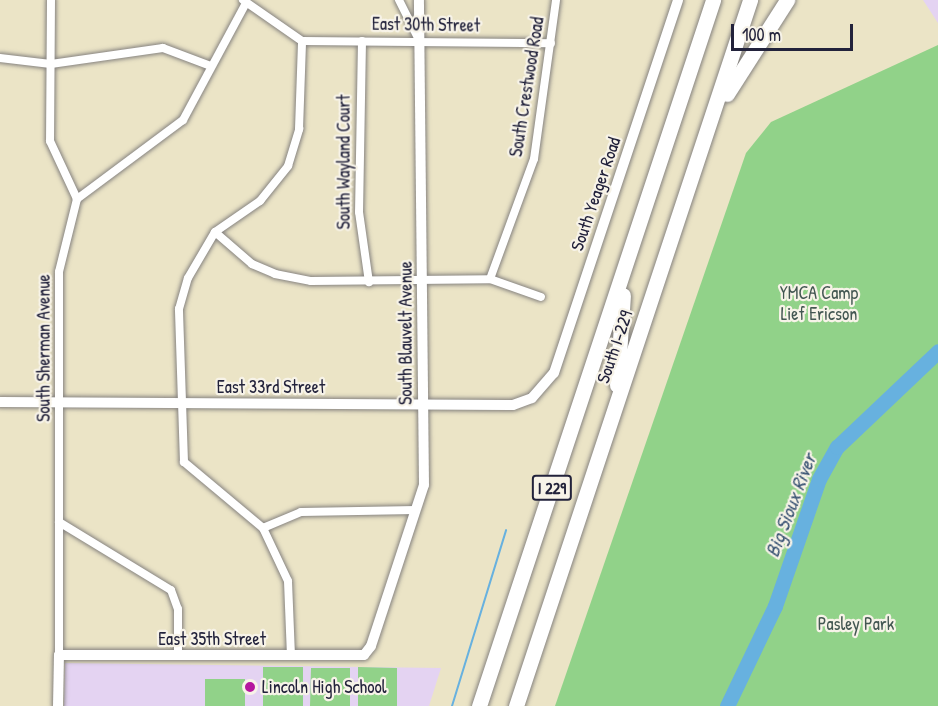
<!DOCTYPE html>
<style>
body{margin:0}
#map{position:relative;width:938px;height:706px;overflow:hidden;background:#ebe4c6;font-family:"Patrick Hand",sans-serif}
div>[style]{position:absolute}
[style*='--x']{left:calc(var(--x)*1px);top:calc(var(--y)*1px);width:calc(var(--w)*1px);rotate:calc(var(--a)*1deg)}
.built>*{inset:0;background:#e4d3f2}
.green>*{inset:0;background:#91d289}
.stream>*{height:2px;margin:-1px;padding:0 1px;transform-origin:1px;border-radius:1px;background:#67b1df}
.river>*{height:15px;margin:-7.5px;padding:0 7.5px;transform-origin:7.5px;border-radius:7.5px;background:#67b1df}
.roads{filter:drop-shadow(0 0 2px #868380) drop-shadow(0 0 2px #868380)}
.minor>*{height:8px;margin:-4px;padding:0 4px;transform-origin:4px;border-radius:4px;background:#fff}
.tertiary>*{height:10px;margin:-5px;padding:0 5px;transform-origin:5px;border-radius:5px;background:#fff}
.motorway>*{height:15px;margin:-7.5px;padding:0 7.5px;transform-origin:7.5px;border-radius:7.5px;background:#fff}
.dots>*{width:16px;height:16px;translate:-50% -50%;box-sizing:border-box;border:3px solid #f7f3e8;border-radius:50%}
span{translate:-50% -50%;white-space:nowrap;text-align:center;line-height:1.15;-webkit-text-stroke:4.5px #f7f3e8;paint-order:stroke}
.shield-label span{padding:2px 4px;background:#f7f3e8;border:2px solid;border-radius:4px;-webkit-text-stroke-width:0}
.shield-label{font-size:16px;color:#22223b;font-weight:700}
.street-label{font-size:18px;color:#22223b}
.park-label{font-size:18px;color:#435752}
.poi-label{font-size:18px;color:#22223b}
.left{translate:0 -50%;text-align:left}
.water-label{font-size:20px;color:#3a5474;font-style:italic}
.scale{position:absolute;left:731px;top:24px;width:122px;height:27px;box-sizing:border-box;border:3px solid #22223b;border-top:0;padding-left:8px;font-size:18px;line-height:21px;white-space:nowrap;color:#22223b;-webkit-text-stroke:4px #f7f3e8;paint-order:stroke}
</style>
<div id="map">
<div class="built">
<i style="clip-path:polygon(923px 0,938px 0,938px 23px)"></i>
<i style="clip-path:polygon(65px 663px,441px 668px,429px 706px,64px 706px)"></i>
</div>
<div class="green">
<i style="clip-path:polygon(938px 45px,938px 706px,555px 706px,746px 153px,771px 122px)"></i>
<i style="clip-path:polygon(263px 667px,303px 667px,303px 706px,263px 706px)"></i>
<i style="clip-path:polygon(358px 667px,397px 668px,397px 706px,358px 706px)"></i>
<i style="clip-path:polygon(311px 668px,350px 668px,350px 706px,310px 706px)"></i>
<i style="clip-path:polygon(205px 679px,245px 679px,245px 706px,205px 706px)"></i>
</div>
<div class="stream">
<i style="--x:452;--y:706;--w:184;--a:-72.9"></i>
</div>
<div class="river">
<i style="--x:727;--y:706;--w:111;--a:-64.4"></i>
<i style="--x:775;--y:606;--w:134;--a:-70.9"></i>
<i style="--x:819;--y:479;--w:37;--a:-61"></i>
<i style="--x:837;--y:447;--w:139;--a:-43.5"></i>
</div>
<div class="roads">
<div class="minor">
<i style="--x:51;--y:0;--w:141;--a:90.4"></i>
<i style="--x:50;--y:141;--w:64;--a:65"></i>
<i style="--x:77;--y:199;--w:75;--a:103.9"></i>
<i style="--x:59;--y:272;--w:383;--a:90"></i>
<i style="--x:243;--y:0;--w:72;--a:34.8"></i>
<i style="--x:399;--y:0;--w:45;--a:63.4"></i>
<i style="--x:302;--y:41;--w:249;--a:0.5"></i>
<i style="--x:362;--y:41;--w:171;--a:91"></i>
<i style="--x:359;--y:212;--w:71;--a:81.9"></i>
<i style="--x:0;--y:58;--w:51;--a:6.7"></i>
<i style="--x:51;--y:64;--w:113;--a:-8.1"></i>
<i style="--x:163;--y:48;--w:51;--a:20.6"></i>
<i style="--x:77;--y:199;--w:132;--a:-36.7"></i>
<i style="--x:183;--y:120;--w:133;--a:-61.7"></i>
<i style="--x:215;--y:232;--w:49;--a:40.9"></i>
<i style="--x:252;--y:264;--w:25;--a:23"></i>
<i style="--x:275;--y:274;--w:37;--a:11"></i>
<i style="--x:311;--y:281;--w:179;--a:-0.6"></i>
<i style="--x:490;--y:279;--w:54;--a:19.4"></i>
<i style="--x:490;--y:279;--w:128;--a:-69.9"></i>
<i style="--x:534;--y:159;--w:161;--a:-82.1"></i>
<i style="--x:59;--y:522;--w:131;--a:31.3"></i>
<i style="--x:171;--y:590;--w:20;--a:70"></i>
<i style="--x:178;--y:609;--w:47;--a:90"></i>
<i style="--x:263;--y:528;--w:41;--a:-22.8"></i>
<i style="--x:301;--y:512;--w:115;--a:-1"></i>
<i style="--x:291;--y:656;--w:75;--a:-92.3"></i>
<i style="--x:288;--y:581;--w:59;--a:-115.3"></i>
<i style="--x:263;--y:528;--w:103;--a:-140.1"></i>
<i style="--x:184;--y:462;--w:153;--a:-91.9"></i>
<i style="--x:179;--y:309;--w:32;--a:-74"></i>
<i style="--x:188;--y:278;--w:53;--a:-59.6"></i>
<i style="--x:215;--y:232;--w:55;--a:-34.6"></i>
<i style="--x:260;--y:201;--w:45;--a:-51.3"></i>
<i style="--x:288;--y:166;--w:39;--a:-73"></i>
<i style="--x:299;--y:129;--w:88;--a:-88"></i>
</div>
<div class="tertiary">
<i style="--x:0;--y:402;--w:513;--a:0.34"></i>
<i style="--x:513;--y:405;--w:20;--a:-20"></i>
<i style="--x:532;--y:398;--w:33;--a:-49"></i>
<i style="--x:554;--y:373;--w:393;--a:-71.6"></i>
<i style="--x:58;--y:706;--w:51;--a:-88.9"></i>
<i style="--x:59;--y:655;--w:305;--a:0"></i>
<i style="--x:364;--y:655;--w:11;--a:-52"></i>
<i style="--x:371;--y:646;--w:169;--a:-71.8"></i>
<i style="--x:424;--y:485;--w:485;--a:-90.6"></i>
</div>
<div class="motorway">
<i style="--x:727;--y:94;--w:112;--a:-57.4"></i>
<i style="--x:617;--y:385;--w:90;--a:-86.2"></i>
<i style="--x:479;--y:706;--w:744;--a:-71.66"></i>
<i style="--x:516;--y:706;--w:744;--a:-71.66"></i>
</div>
</div>
<div class="dots">
<i style="left:250px;top:687px;background:#b5179e"></i>
</div>
<div class="shield-label">
<span style="left:552px;top:488px">I 229</span>
</div>
<div class="street-label">
<span style="left:426px;top:25px;rotate:1deg">East 30th Street</span>
<span style="left:527px;top:87px;rotate:-81deg">South Crestwood Road</span>
<span style="left:344px;top:162px;rotate:-90deg">South Wayland Court</span>
<span style="left:596px;top:194px;rotate:-71deg">South Yeager Road</span>
<span style="left:406px;top:333px;rotate:-90deg">South Blauvelt Avenue</span>
<span style="left:615px;top:347px;rotate:-71deg">South I-229</span>
<span style="left:44px;top:348px;rotate:-90deg">South Sherman Avenue</span>
<span style="left:271px;top:387px">East 33rd Street</span>
<span style="left:212px;top:639px">East 35th Street</span>
</div>
<div class="park-label">
<span style="left:819px;top:304px">YMCA Camp<br>Lief Ericson</span>
<span style="left:856px;top:624px">Pasley Park</span>
</div>
<div class="poi-label">
<span class="left" style="left:262px;top:687px">Lincoln High School</span>
</div>
<div class="water-label">
<span style="left:790px;top:505px;rotate:-69deg">Big Sioux River</span>
</div>
<div class="scale">100 m</div>
</div>
